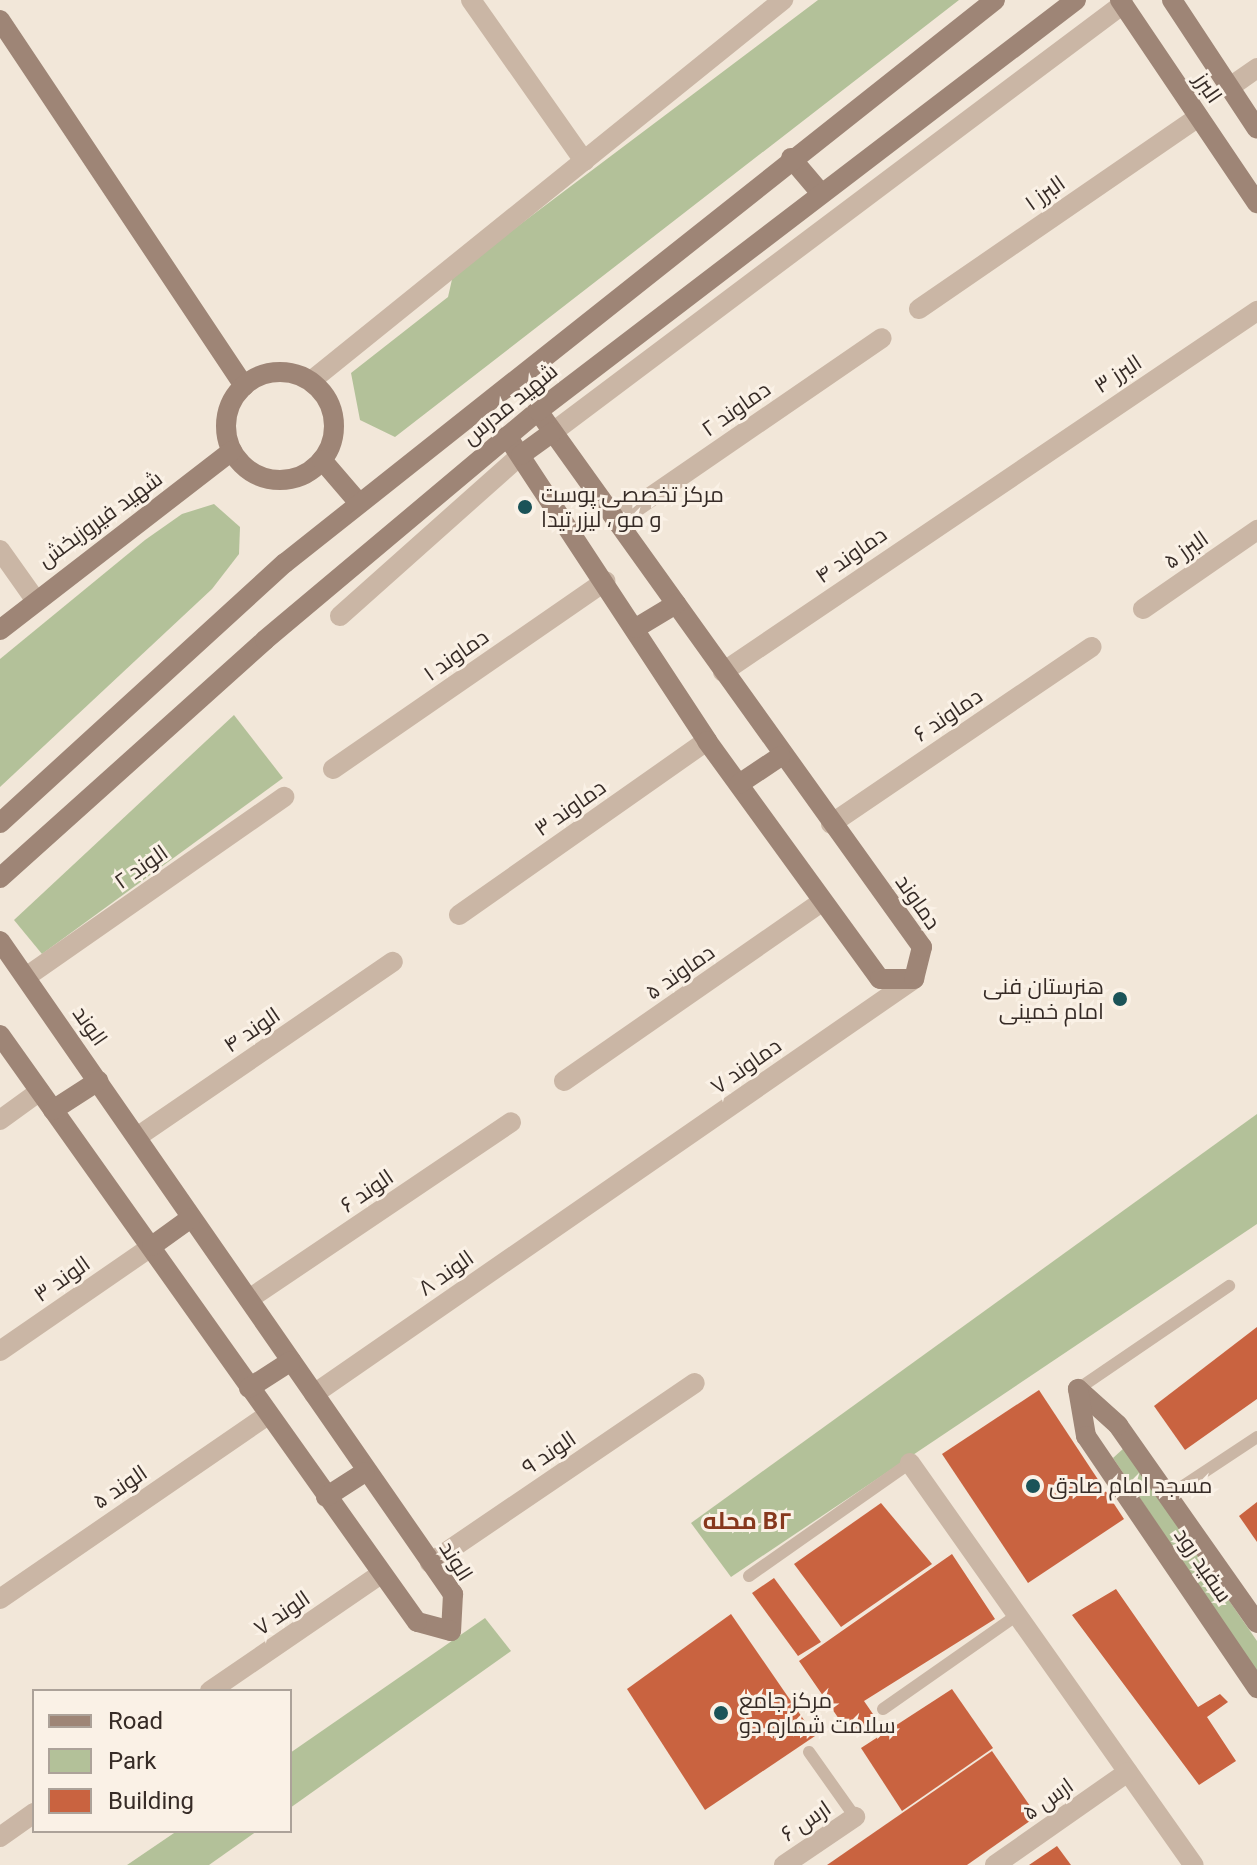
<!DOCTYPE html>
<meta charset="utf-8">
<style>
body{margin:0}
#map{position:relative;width:1257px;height:1865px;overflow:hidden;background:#f2e7d9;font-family:Roboto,Cairo,sans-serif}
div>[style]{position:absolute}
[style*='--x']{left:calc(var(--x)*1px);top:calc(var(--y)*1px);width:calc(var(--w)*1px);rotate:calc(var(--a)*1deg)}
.green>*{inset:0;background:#b3c199}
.building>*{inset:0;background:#c96340}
.lane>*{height:12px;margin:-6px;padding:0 6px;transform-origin:6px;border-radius:6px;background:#cab6a5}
.street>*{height:20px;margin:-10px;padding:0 10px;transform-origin:10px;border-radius:10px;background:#cab6a5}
.secondary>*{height:20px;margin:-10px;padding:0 10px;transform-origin:10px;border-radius:10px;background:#9e8576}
.secondary>.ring{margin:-10px;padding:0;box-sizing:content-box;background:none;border:20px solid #9e8576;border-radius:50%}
.dots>*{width:22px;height:22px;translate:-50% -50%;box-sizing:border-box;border:4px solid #faf1e6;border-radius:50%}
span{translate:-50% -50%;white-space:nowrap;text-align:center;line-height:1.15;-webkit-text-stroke:6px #faf1e6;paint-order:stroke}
.street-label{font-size:22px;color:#362b26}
.poi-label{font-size:22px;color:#362b26}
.left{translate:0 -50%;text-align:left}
.right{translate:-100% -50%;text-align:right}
.neighbourhood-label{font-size:24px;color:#87381d;font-weight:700}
.legend{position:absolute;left:32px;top:1689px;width:260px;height:144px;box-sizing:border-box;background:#faf1e6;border:2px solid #aca299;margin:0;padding:10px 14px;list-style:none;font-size:24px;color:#362b26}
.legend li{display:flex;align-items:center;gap:16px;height:40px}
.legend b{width:40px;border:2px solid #aca299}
</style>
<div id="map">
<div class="green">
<i style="clip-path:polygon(818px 0,959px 0,395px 437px,360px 420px,351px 373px,448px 297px,453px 275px)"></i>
<i style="clip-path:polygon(214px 504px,240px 527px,239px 554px,212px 589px,0 787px,0 659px,145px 540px,182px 514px)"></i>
<i style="clip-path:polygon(234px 715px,283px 778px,42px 954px,14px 920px)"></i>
<i style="clip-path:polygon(1257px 1114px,1257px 1224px,731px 1577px,691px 1523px)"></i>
<i style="clip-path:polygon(1124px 1448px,1257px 1641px,1257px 1673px,1113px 1458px)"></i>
<i style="clip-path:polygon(485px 1618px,511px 1651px,290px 1808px,290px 1753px)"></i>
<i style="clip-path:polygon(177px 1831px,257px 1831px,209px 1865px,127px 1865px)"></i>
</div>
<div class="building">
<i style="clip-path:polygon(1257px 1327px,1257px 1399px,1185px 1450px,1154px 1406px)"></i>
<i style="clip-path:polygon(1039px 1390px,1124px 1519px,1028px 1583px,942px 1454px)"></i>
<i style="clip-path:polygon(1257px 1502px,1257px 1542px,1239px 1516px)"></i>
<i style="clip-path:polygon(881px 1503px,932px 1564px,841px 1627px,794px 1564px)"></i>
<i style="clip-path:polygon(952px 1554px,995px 1619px,864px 1701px,875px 1717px,857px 1733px,848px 1732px,799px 1661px)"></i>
<i style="clip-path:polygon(774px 1578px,821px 1642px,798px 1656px,752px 1593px)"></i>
<i style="clip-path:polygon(1116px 1589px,1198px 1707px,1220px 1694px,1228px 1702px,1207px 1717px,1236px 1761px,1199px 1785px,1072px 1615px)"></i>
<i style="clip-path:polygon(731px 1614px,815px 1736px,705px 1810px,627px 1689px)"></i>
<i style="clip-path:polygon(952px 1689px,993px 1748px,902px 1811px,861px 1748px)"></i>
<i style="clip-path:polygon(992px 1751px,1037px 1816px,967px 1865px,827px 1865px)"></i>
<i style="clip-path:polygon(1057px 1846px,1071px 1865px,1029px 1865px)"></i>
</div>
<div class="lane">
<i style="--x:1078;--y:1389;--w:183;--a:-34.3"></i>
<i style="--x:1168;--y:1496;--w:107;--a:-33.5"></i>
<i style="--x:749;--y:1576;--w:197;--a:-35.1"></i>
<i style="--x:883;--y:1709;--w:162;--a:-35"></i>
<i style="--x:809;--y:1752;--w:80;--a:54.7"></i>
</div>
<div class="street">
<i style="--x:471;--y:0;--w:197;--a:54.9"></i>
<i style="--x:1230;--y:87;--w:33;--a:-35"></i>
<i style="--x:919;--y:309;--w:339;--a:-34.5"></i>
<i style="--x:311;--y:381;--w:607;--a:-38.91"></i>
<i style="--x:553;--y:432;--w:713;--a:-36.9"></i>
<i style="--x:617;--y:520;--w:321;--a:-34.5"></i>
<i style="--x:0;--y:550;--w:59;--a:54.7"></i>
<i style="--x:1143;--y:609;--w:139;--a:-34.7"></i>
<i style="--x:340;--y:616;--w:242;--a:-41.7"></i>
<i style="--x:723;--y:672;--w:645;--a:-34.06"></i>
<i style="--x:333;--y:769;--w:331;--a:-34.6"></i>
<i style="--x:831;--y:824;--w:315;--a:-34.2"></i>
<i style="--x:459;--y:915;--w:303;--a:-35.1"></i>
<i style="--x:26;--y:977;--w:315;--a:-34.9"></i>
<i style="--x:564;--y:1081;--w:314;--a:-34.8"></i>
<i style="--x:0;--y:1120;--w:49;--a:-35.9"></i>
<i style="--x:137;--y:1137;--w:310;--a:-34.4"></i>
<i style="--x:249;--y:1299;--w:316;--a:-34"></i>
<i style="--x:0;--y:1351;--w:185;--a:-34.6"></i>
<i style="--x:314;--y:1394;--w:730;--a:-34.67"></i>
<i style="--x:910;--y:1463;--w:492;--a:54.8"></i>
<i style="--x:430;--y:1563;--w:320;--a:-34.2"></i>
<i style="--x:0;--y:1599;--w:325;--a:-34.5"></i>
<i style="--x:210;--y:1691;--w:207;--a:-34.4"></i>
<i style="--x:0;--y:1837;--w:42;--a:-35.2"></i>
<i style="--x:784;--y:1865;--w:86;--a:-34.1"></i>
<i style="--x:995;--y:1865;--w:162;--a:-35"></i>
</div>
<div class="secondary">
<i style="--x:1120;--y:0;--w:245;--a:56"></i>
<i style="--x:1172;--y:0;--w:154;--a:56.6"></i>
<i style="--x:0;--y:20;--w:440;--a:56.3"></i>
<i style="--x:791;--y:158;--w:43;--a:49.7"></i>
<i class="ring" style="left:226px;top:372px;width:88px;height:88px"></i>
<i style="--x:507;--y:436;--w:365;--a:56.7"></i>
<i style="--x:707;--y:741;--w:294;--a:54"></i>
<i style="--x:880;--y:979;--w:34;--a:0"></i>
<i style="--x:914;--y:979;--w:33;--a:-76"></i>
<i style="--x:922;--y:947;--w:659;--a:-125.62"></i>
<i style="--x:521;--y:455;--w:39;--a:-36"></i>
<i style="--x:322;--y:460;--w:57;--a:49.3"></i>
<i style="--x:636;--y:628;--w:47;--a:-31"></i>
<i style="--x:0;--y:630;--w:293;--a:-37.7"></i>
<i style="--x:739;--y:784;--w:50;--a:-33.7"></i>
<i style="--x:0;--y:823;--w:386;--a:-42.4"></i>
<i style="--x:285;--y:563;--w:906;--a:-38.41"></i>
<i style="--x:0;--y:878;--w:356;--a:-41.9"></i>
<i style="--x:265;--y:640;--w:356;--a:-40"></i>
<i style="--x:538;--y:411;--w:677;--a:-37.38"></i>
<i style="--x:0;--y:941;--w:795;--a:55.25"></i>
<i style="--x:453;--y:1594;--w:37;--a:93"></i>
<i style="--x:451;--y:1631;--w:35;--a:-165"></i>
<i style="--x:417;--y:1622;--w:720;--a:-125.39"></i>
<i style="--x:53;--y:1110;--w:54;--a:-32.8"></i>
<i style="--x:152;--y:1246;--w:48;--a:-35.7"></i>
<i style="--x:249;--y:1388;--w:50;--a:-32.7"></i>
<i style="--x:326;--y:1497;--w:46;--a:-32.7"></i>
<i style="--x:1257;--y:1623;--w:242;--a:-125.1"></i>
<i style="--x:1118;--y:1425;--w:54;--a:-138"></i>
<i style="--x:1078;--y:1389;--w:48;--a:80.3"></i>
<i style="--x:1086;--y:1436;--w:305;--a:55.8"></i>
</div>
<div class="dots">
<i style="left:525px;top:507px;background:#1b5358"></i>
<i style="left:1120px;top:999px;background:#1b5358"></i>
<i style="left:1033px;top:1486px;background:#1b5358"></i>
<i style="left:721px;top:1713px;background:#1b5358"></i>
</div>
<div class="street-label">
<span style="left:1208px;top:88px;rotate:56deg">البرز</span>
<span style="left:1045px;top:193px;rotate:-35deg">البرز ۱</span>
<span style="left:1118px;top:374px;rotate:-33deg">البرز ۳</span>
<span style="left:510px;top:404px;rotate:-39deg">شهید مدرس</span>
<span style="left:736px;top:409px;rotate:-35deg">دماوند ۲</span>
<span style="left:100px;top:519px;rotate:-36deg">شهید فیروزبخش</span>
<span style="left:1186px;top:550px;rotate:-35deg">البرز ۵</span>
<span style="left:851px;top:555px;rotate:-35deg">دماوند ۴</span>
<span style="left:456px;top:655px;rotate:-35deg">دماوند ۱</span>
<span style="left:948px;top:715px;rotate:-34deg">دماوند ۶</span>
<span style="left:570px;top:808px;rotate:-35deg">دماوند ۳</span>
<span style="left:141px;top:867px;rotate:-35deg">الوند ۲</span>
<span style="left:918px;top:902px;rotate:55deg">دماوند</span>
<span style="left:680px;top:972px;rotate:-35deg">دماوند ۵</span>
<span style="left:90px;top:1026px;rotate:55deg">الوند</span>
<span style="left:252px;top:1030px;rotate:-34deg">الوند ۴</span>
<span style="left:746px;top:1066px;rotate:-35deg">دماوند ۷</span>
<span style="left:367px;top:1191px;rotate:-34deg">الوند ۶</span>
<span style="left:446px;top:1273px;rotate:-35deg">الوند ۸</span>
<span style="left:62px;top:1279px;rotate:-35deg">الوند ۳</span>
<span style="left:549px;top:1453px;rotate:-34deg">الوند ۹</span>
<span style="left:120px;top:1487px;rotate:-34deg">الوند ۵</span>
<span style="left:456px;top:1561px;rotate:58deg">الوند</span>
<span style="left:1203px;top:1565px;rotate:56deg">سفید رود</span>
<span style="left:282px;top:1613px;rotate:-34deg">الوند ۷</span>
<span style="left:1048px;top:1799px;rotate:-35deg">ارس ۵</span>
<span style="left:806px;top:1821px;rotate:-34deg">ارس ۶</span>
</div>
<div class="poi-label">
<span class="left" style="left:541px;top:507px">مرکز تخصصی پوست<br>و مو ، لیزر تیدا</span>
<span class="right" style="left:1104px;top:999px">هنرستان فنی<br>امام خمینی</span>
<span class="left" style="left:1049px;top:1486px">مسجد امام صادق</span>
<span class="left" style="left:739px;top:1713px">مرکز جامع<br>سلامت شماره دو</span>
</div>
<div class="neighbourhood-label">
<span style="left:747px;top:1522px">محله B۲</span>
</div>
<ul class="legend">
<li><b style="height:10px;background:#9e8576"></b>Road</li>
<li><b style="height:22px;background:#b3c199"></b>Park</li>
<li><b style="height:22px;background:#c96340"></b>Building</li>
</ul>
</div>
